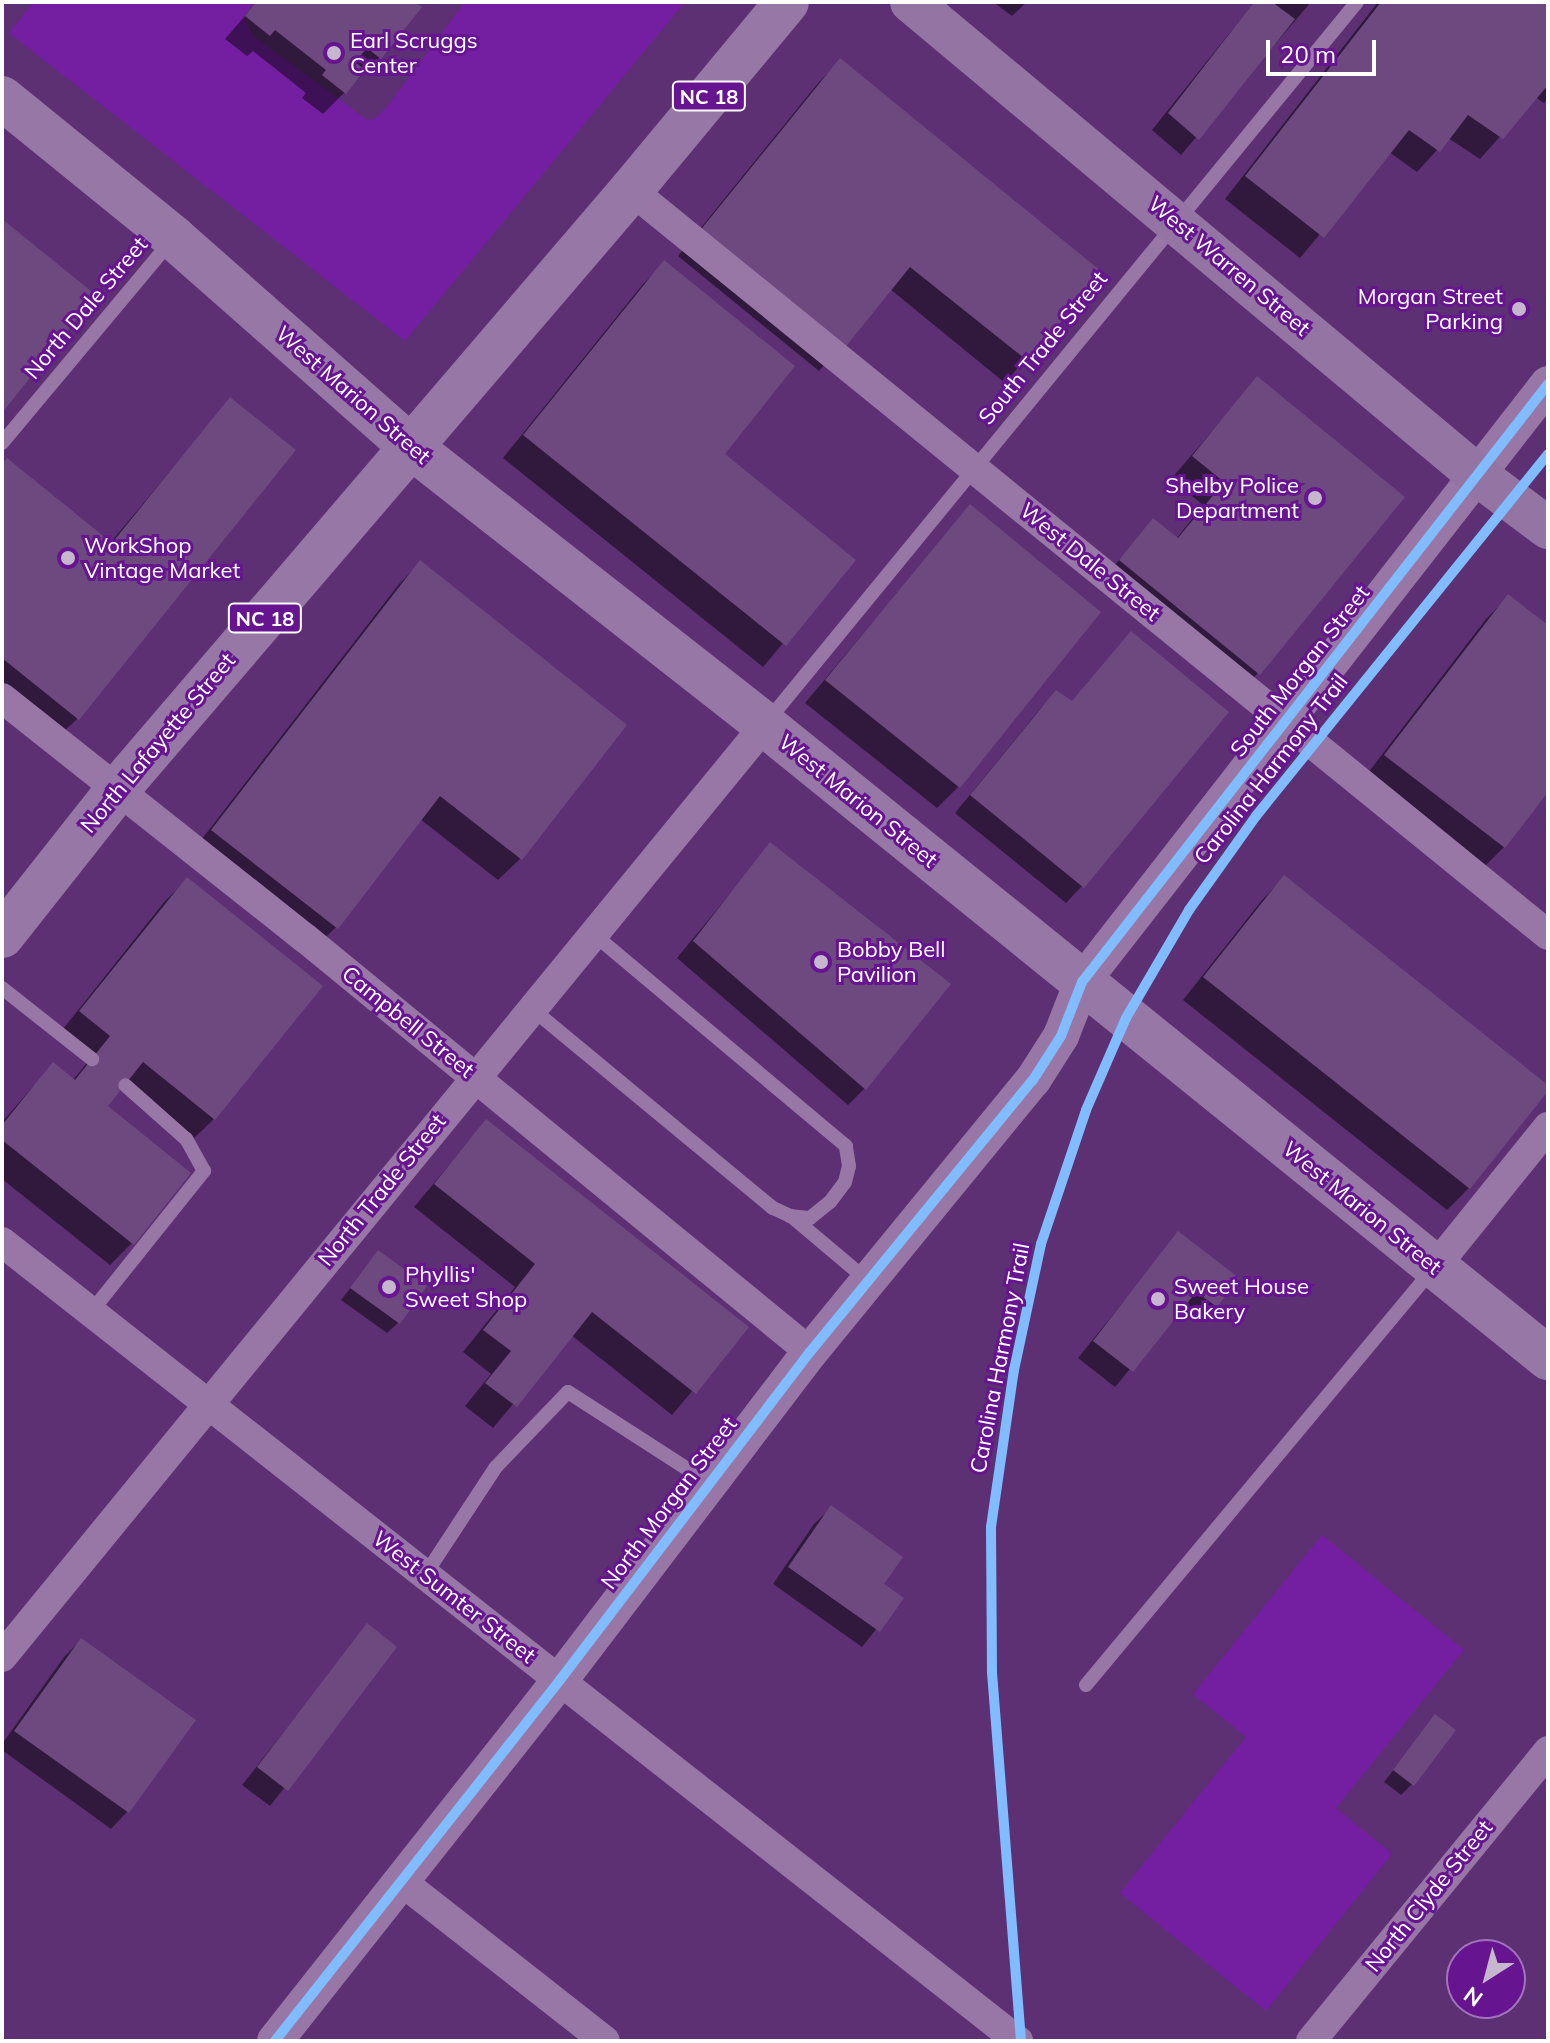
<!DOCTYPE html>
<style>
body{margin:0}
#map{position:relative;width:1550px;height:2043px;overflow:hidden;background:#5d3073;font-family:Mulish,sans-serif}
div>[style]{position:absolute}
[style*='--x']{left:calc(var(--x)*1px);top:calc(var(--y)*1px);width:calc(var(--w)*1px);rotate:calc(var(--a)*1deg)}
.green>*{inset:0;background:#741fa2}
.shadow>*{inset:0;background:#0007}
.building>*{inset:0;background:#6e4980}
.service>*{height:14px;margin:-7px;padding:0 7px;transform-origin:7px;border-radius:7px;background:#9877a7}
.minor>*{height:30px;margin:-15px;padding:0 15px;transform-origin:15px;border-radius:15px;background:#9877a7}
.tertiary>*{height:36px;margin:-18px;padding:0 18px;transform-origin:18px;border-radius:18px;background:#9877a7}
.secondary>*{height:42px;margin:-21px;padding:0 21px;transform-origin:21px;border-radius:21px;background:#9374a3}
.primary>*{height:44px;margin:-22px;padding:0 22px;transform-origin:22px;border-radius:22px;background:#9677a5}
.cycleway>*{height:10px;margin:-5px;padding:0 5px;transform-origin:5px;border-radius:5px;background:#80bcff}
.dots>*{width:22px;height:22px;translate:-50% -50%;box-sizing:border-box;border:4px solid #66148f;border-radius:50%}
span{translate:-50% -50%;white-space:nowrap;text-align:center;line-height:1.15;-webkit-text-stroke:6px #66148f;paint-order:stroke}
.shield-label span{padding:2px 6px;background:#66148f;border:2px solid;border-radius:6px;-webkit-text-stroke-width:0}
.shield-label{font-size:20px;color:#fff;font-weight:700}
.poi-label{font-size:22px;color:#fff}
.left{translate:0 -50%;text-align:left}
.right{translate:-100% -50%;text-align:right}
.street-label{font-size:22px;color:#fff}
.frame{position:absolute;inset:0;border:4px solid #fff;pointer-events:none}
.north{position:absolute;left:1446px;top:1939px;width:80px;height:80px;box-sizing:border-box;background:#66148f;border:2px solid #a372bc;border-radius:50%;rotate:216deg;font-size:22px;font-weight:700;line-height:32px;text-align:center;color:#fff}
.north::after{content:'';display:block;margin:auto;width:28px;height:36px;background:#c6b7ce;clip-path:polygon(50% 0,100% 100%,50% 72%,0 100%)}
.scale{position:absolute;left:1266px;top:40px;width:110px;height:36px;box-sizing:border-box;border:4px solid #fff;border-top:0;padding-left:10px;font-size:24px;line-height:28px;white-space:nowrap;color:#fff;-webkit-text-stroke:6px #66148f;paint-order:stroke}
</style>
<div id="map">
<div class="green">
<i style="clip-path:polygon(34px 2px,254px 2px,244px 16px,252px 35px,367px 120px,374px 119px,387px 107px,465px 2px,685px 2px,405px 341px,9px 33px)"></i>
<i style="clip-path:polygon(1322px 1535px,1464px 1650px,1336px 1808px,1392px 1854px,1266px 2011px,1120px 1893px,1246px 1737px,1193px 1694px)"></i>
</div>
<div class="shadow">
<i style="clip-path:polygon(257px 2px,415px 2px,380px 57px,323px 114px,302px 98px,306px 93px,253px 51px,247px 56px,225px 39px)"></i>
<i style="clip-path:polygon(993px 2px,1027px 2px,1012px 16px)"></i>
<i style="clip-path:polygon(1249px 2px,1311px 2px,1181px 155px,1152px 130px,1252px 5px)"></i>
<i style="clip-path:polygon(1378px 2px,1548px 2px,1548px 99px,1544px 103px,1535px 97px,1480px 159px,1448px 138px,1417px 172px,1389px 152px,1300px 258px,1225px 199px)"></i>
<i style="clip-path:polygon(840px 61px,1099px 272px,1005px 383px,890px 289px,819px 371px,678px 256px,818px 83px)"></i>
<i style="clip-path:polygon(665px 263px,722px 455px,853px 560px,763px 667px,503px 458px,643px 284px)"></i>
<i style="clip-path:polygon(1257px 379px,1258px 673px,1236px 695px,1099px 583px,1154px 520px,1176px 539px,1203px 505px,1171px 479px)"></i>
<i style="clip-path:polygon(230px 400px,294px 451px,77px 719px,55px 740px,2px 697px,2px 466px,110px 543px)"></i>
<i style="clip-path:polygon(970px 506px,959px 786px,937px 808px,805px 703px)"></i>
<i style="clip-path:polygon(421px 562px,624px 725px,520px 859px,498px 880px,420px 819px,336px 927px,314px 949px,191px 853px,399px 584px)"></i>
<i style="clip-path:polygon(1508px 597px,1548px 627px,1548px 789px,1504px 847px,1482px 869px,1364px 778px,1486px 619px)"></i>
<i style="clip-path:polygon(1131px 633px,1082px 886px,1066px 903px,955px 813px,1040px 709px,1057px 693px,1071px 703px)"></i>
<i style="clip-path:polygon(770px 845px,865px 1088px,848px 1105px,677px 958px)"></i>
<i style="clip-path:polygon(1284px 878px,1548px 1087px,1469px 1188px,1447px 1210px,1183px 1000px,1262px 900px)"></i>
<i style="clip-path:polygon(187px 880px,214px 1119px,192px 1140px,122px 1085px,105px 1106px,132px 1243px,110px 1265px,2px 1179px,2px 1122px,53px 1064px,73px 1080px,90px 1059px,59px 1034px,165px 901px)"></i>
<i style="clip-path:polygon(486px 1121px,746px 1327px,672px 1415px,571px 1335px,493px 1428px,465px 1406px,491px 1374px,463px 1352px,515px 1287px,414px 1207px)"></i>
<i style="clip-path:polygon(1178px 1234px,1236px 1279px,1199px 1322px,1181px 1308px,1115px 1387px,1078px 1358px)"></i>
<i style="clip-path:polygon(378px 1253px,398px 1323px,387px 1333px,341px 1300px)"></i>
<i style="clip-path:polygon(831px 1508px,881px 1584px,901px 1598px,862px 1647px,773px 1584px,814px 1524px)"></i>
<i style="clip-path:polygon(367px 1626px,394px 1647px,270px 1806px,242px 1785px)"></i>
<i style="clip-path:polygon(81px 1640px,193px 1721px,127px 1812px,111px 1829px,2px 1750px,2px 1744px,64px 1657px)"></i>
<i style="clip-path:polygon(1435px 1717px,1412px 1784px,1401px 1795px,1384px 1782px)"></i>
</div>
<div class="building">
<i style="clip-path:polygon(256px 2px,414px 2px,422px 7px,381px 59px,367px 48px,355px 62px,365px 70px,346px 94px,322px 75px,326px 70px,275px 30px,270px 36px,245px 16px)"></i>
<i style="clip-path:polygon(1254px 2px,1272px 2px,1295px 19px,1199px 140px,1168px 113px)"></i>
<i style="clip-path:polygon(1381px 2px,1548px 2px,1548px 85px,1503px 139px,1468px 115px,1440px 152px,1409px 130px,1324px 238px,1245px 176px)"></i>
<i style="clip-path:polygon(840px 58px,1102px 272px,1029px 362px,910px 267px,843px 350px,698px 233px)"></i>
<i style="clip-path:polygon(2px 219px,96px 295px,2px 413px)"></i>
<i style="clip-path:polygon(664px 260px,795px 366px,725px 454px,856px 560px,786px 646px,523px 435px)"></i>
<i style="clip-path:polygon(1257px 376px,1405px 497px,1260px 675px,1119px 560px,1153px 518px,1178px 538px,1224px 482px,1192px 456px)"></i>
<i style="clip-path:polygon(230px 397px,296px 450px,79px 720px,2px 658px,2px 464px,7px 458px,112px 543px)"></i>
<i style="clip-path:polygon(970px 504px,1101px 612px,960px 788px,825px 680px)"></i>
<i style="clip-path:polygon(420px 560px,627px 725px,522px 860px,440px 796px,338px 929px,211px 830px)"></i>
<i style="clip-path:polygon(1508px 594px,1548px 625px,1548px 792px,1505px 848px,1384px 755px)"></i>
<i style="clip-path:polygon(1131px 631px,1229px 712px,1084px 888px,970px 795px,1056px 690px,1072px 701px)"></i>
<i style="clip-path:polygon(770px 842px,951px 984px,866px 1090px,693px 941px)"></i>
<i style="clip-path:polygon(1284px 875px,1548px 1085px,1548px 1091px,1470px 1189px,1203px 977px)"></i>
<i style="clip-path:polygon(187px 877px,323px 986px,215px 1120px,143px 1062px,108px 1106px,191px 1173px,134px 1245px,2px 1140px,2px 1125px,53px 1062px,75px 1080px,110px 1036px,79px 1011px)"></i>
<i style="clip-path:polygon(486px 1119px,749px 1327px,696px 1394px,592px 1312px,517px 1407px,485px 1383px,511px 1351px,483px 1330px,535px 1264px,434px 1184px)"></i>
<i style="clip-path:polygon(1178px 1231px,1239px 1278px,1217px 1307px,1196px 1292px,1133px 1372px,1093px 1341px)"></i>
<i style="clip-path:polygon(378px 1250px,427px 1286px,400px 1324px,350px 1288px)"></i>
<i style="clip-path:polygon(831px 1505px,903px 1557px,884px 1584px,904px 1598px,880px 1632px,788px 1567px)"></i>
<i style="clip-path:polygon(367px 1623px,397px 1647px,288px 1791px,257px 1767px)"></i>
<i style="clip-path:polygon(81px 1638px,196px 1720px,129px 1813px,14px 1731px)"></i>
<i style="clip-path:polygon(1435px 1714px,1456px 1730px,1414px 1786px,1393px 1770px)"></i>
</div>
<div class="service">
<i style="--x:2;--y:443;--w:263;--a:-50.1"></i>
<i style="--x:766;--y:723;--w:932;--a:-50.66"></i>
<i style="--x:2;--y:988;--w:115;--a:38.3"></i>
<i style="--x:531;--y:1008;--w:314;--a:39.6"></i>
<i style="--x:773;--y:1208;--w:19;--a:25"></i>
<i style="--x:790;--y:1216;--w:20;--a:6"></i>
<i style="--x:810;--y:1218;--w:26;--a:-39"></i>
<i style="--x:830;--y:1202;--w:25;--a:-53"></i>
<i style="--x:845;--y:1182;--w:16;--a:-76"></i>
<i style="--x:849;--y:1166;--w:20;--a:-99"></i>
<i style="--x:846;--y:1146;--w:331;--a:-140"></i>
<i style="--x:791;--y:1216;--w:99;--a:40.1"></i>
<i style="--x:91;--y:1312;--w:181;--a:-51.3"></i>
<i style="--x:204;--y:1171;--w:37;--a:-119"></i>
<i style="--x:186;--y:1139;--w:81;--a:-138.5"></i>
<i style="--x:425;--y:1575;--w:129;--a:-56.7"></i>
<i style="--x:496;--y:1467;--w:104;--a:-46.2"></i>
<i style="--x:568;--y:1392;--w:168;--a:32.8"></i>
<i style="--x:1086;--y:1685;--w:540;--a:-50.18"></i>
</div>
<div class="minor">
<i style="--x:631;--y:190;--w:1181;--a:39.09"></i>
<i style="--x:2;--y:698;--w:387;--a:38.4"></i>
<i style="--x:305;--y:938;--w:653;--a:39.34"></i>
<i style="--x:2;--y:1242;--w:1293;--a:38.18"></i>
<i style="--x:1435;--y:1267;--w:180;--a:-51.1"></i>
<i style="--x:2;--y:1657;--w:1204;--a:-50.69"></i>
<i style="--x:401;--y:1881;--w:259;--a:38.1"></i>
<i style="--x:1311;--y:2041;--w:375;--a:-50.7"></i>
</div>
<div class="tertiary">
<i style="--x:275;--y:2041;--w:460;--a:-51.7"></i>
<i style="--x:560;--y:1680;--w:412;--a:-52.7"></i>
<i style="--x:810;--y:1352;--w:352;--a:-50.7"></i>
<i style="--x:1033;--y:1080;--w:52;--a:-57.5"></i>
<i style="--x:1061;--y:1036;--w:58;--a:-68.7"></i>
<i style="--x:1082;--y:982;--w:758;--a:-52.07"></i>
</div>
<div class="secondary">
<i style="--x:911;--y:2;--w:736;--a:39.88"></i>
<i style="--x:1476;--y:474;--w:90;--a:36.9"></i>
</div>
<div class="primary">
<i style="--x:2;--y:98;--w:222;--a:39.1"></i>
<i style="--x:174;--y:238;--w:316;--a:41.4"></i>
<i style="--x:411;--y:447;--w:450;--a:38.1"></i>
<i style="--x:765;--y:725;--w:1007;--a:38.95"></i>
<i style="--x:2;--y:936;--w:187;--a:-51.7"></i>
<i style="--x:118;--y:789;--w:789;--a:-49.42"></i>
<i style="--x:631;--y:190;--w:244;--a:-50.3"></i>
</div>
<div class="cycleway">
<i style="--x:275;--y:2041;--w:460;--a:-51.7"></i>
<i style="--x:560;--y:1680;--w:412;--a:-52.7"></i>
<i style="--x:810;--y:1352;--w:352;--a:-50.7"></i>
<i style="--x:1033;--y:1080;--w:52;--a:-57.5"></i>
<i style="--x:1061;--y:1036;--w:58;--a:-68.7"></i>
<i style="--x:1082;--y:982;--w:758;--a:-52.07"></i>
<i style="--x:1021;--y:2041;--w:371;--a:-94.5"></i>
<i style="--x:992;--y:1671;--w:144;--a:-90.4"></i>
<i style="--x:991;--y:1527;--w:159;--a:-81.7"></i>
<i style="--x:1014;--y:1370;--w:129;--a:-77.9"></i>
<i style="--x:1041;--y:1244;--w:141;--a:-71.4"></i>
<i style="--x:1086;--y:1110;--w:100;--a:-66.5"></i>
<i style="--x:1126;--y:1018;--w:125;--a:-59.7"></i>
<i style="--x:1189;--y:910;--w:115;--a:-54.5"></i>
<i style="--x:1256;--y:816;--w:465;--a:-51.1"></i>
</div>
<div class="dots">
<i style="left:334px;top:53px;background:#c6b7ce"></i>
<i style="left:1519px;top:309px;background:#c6b7ce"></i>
<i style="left:1315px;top:498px;background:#c6b7ce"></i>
<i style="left:68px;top:558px;background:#c6b7ce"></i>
<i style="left:821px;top:962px;background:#c6b7ce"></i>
<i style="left:389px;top:1287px;background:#c6b7ce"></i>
<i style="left:1158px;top:1299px;background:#c6b7ce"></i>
</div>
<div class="shield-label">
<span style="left:709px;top:96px">NC 18</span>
<span style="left:265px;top:618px">NC 18</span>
</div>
<div class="poi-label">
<span class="left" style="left:350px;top:53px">Earl Scruggs<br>Center</span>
<span class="right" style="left:1503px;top:309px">Morgan Street<br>Parking</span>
<span class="right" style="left:1299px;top:498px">Shelby Police<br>Department</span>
<span class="left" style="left:84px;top:558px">WorkShop<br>Vintage Market</span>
<span class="left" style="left:837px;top:962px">Bobby Bell<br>Pavilion</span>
<span class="left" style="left:405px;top:1287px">Phyllis'<br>Sweet Shop</span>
<span class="left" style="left:1174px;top:1299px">Sweet House<br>Bakery</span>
</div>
<div class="street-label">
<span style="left:1229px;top:266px;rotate:40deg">West Warren Street</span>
<span style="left:86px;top:308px;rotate:-50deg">North Dale Street</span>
<span style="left:1043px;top:348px;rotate:-51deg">South Trade Street</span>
<span style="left:353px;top:395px;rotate:41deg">West Marion Street</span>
<span style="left:1090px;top:562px;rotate:39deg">West Dale Street</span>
<span style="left:1300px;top:671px;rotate:-52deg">South Morgan Street</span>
<span style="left:158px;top:743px;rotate:-50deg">North Lafayette Street</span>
<span style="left:1271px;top:769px;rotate:-52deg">Carolina Harmony Trail</span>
<span style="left:858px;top:801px;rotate:39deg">West Marion Street</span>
<span style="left:408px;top:1022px;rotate:39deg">Campbell Street</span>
<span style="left:382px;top:1190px;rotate:-51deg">North Trade Street</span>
<span style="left:1362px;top:1208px;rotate:39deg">West Marion Street</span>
<span style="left:1000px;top:1358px;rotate:-79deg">Carolina Harmony Trail</span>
<span style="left:669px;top:1503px;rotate:-53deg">North Morgan Street</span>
<span style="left:454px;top:1597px;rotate:38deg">West Sumter Street</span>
<span style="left:1429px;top:1896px;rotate:-51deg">North Clyde Street</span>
</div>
<div class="frame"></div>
<div class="north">N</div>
<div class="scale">20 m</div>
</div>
